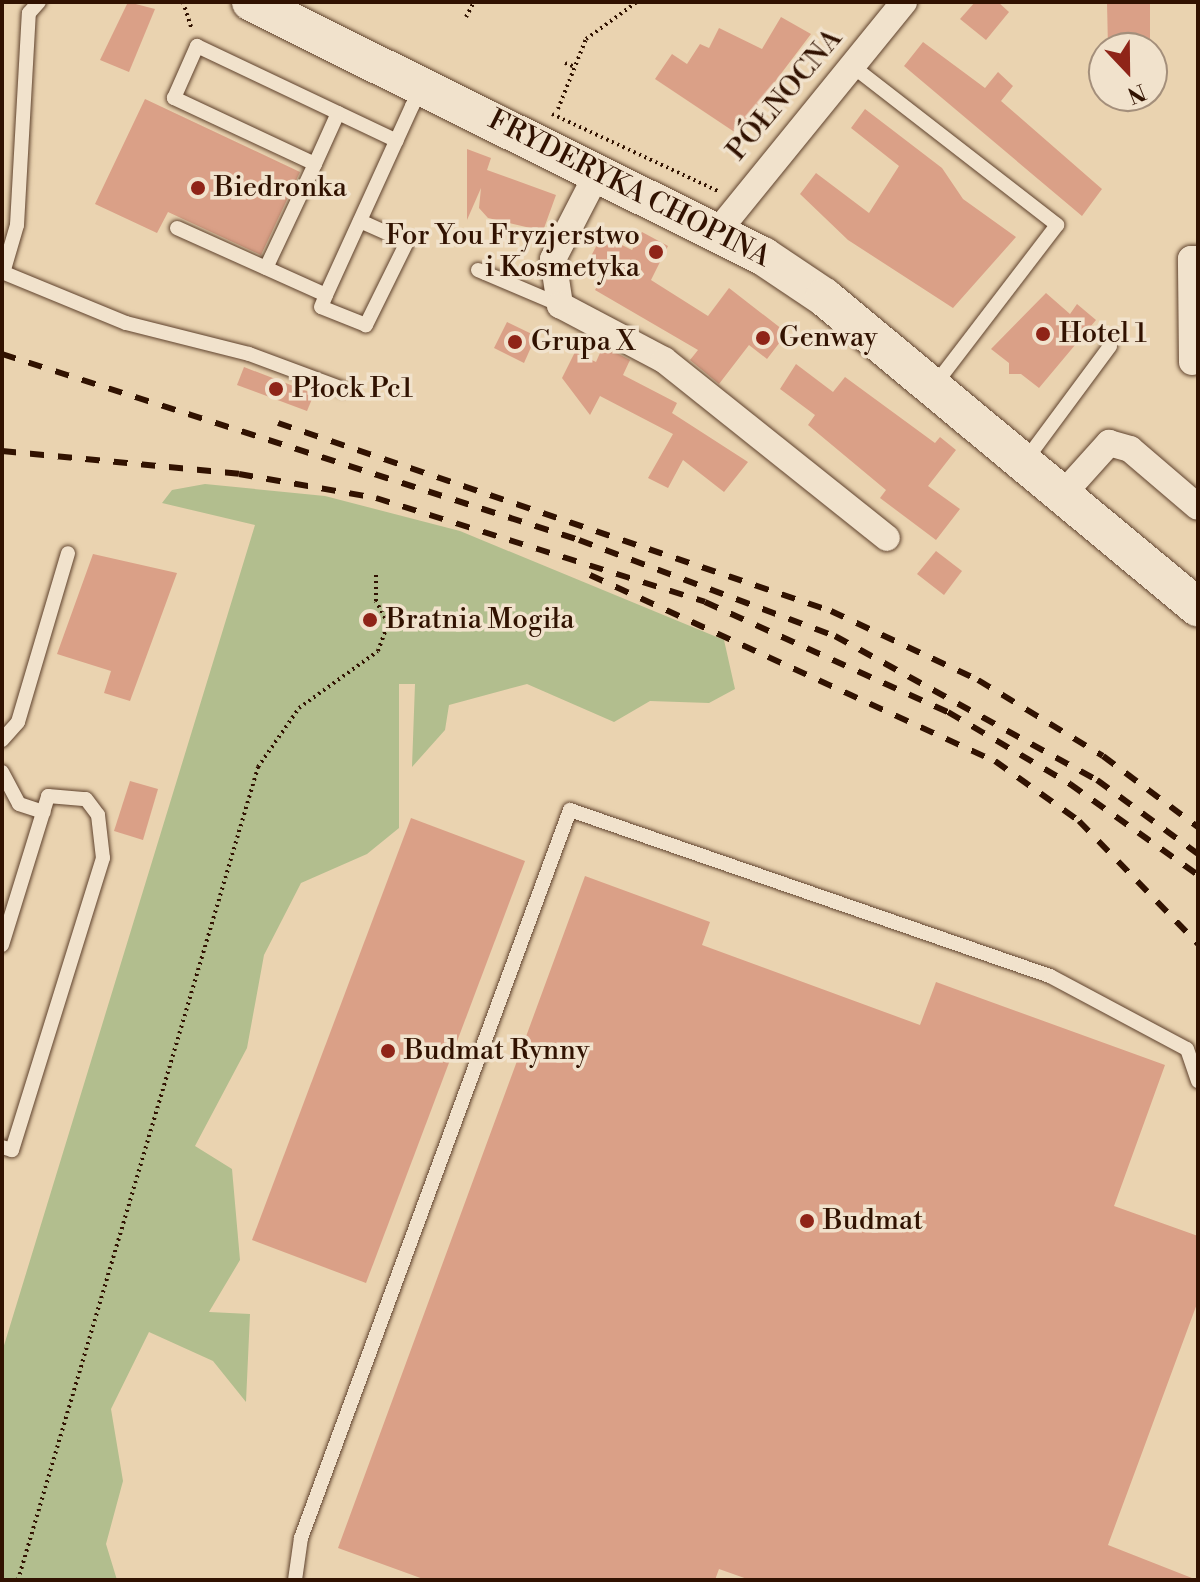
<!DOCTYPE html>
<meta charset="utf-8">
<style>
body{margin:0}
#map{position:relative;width:1200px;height:1582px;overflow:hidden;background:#ead3b0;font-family:"Libre Bodoni",serif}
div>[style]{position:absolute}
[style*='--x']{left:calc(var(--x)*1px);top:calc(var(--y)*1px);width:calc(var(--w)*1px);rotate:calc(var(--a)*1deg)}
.green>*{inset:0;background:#b2be8e}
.building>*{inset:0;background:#daa087}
.path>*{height:4px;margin-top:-2px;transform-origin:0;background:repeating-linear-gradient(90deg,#311201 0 2px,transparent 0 6px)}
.roads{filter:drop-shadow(0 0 2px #5f422d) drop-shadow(0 0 2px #5f422d)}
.lane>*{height:14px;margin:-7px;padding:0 7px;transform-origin:7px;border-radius:7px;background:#f1e2cc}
.street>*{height:26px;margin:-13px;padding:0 13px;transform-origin:13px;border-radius:13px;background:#f1e2cc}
.secondary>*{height:38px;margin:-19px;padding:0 19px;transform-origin:19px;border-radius:19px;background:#f1e2cc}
.rail>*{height:6px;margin-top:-3px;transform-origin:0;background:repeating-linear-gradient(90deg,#311201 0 14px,transparent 0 28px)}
.dots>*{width:22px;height:22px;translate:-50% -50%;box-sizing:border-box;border:4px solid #f1e2cc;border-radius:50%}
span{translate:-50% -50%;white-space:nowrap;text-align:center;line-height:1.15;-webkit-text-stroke:7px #f1e2cc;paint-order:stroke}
.street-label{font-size:28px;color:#311201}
.poi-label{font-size:28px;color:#311201}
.left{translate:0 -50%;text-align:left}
.right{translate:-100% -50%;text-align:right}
.frame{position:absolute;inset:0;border:4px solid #311201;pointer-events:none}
.north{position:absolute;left:1088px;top:32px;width:80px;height:80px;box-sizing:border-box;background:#f1e2cc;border:2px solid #a48f7b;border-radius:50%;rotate:158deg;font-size:22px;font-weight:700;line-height:32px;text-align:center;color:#311201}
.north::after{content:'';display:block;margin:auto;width:28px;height:36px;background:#8f2418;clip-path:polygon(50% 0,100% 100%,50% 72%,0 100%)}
</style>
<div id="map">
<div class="green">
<i style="clip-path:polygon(205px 484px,325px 496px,460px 531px,724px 640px,735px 689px,709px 703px,650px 701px,614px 722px,527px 684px,449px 705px,445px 730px,412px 767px,415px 684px,399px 684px,399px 828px,367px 854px,301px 883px,264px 955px,247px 1048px,195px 1146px,232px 1169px,240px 1260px,209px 1312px,250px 1314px,246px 1402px,213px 1361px,149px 1332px,111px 1409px,123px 1481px,106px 1544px,117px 1580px,2px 1580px,2px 1352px,255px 525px,162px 503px,172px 490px)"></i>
</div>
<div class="building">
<i style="clip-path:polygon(128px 2px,155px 9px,129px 72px,100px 60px)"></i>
<i style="clip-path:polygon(975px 2px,998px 2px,1009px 12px,986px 40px,960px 19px)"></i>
<i style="clip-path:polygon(1107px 2px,1150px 2px,1150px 48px,1108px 48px)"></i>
<i style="clip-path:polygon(781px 17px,811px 34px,736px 133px,655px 79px,672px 54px,687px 64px,700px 44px,709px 48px,719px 28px,762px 49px)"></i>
<i style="clip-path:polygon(923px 42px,985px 88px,998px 72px,1013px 86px,1001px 101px,1102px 189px,1082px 216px,904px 66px)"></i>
<i style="clip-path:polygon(145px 99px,300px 172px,261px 255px,168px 212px,157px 233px,95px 204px)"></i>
<i style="clip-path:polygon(865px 109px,942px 168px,963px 199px,1016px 237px,953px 308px,848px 240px,800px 194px,816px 173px,869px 213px,899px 166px,851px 128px)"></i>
<i style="clip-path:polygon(467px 149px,491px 158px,487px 170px,556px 195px,543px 231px,488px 218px,479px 208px,481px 188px,467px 220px)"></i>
<i style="clip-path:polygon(642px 232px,668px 246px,651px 280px,708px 316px,729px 288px,787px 333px,767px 359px,749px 345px,719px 384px,690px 360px,698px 350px,595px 290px,608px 269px,589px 260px,602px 235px,632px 250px)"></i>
<i style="clip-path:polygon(1046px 293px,1070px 314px,1077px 304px,1096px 320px,1039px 388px,1021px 374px,1009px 374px,1009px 363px,991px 349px)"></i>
<i style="clip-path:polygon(507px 322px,536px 336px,524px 363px,494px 348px)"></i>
<i style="clip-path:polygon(603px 346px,630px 360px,623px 375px,677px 403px,672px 413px,748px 462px,724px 492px,683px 460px,668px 488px,648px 478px,673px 434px,600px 396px,590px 415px,562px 378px,575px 352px,596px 362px)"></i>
<i style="clip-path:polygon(796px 364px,833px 392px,845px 377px,935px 443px,940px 437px,956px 450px,928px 486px,960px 509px,936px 540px,880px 498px,886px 490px,808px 425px,815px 415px,780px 389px)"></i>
<i style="clip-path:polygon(244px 367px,314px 394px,307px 411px,237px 385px)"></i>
<i style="clip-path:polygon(936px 551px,962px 571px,944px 595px,917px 574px)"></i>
<i style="clip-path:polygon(93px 554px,177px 573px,130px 701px,104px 693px,111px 671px,57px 654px)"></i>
<i style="clip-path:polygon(130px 781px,158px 789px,143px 840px,114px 831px)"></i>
<i style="clip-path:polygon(411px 818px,525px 861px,366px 1283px,252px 1240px)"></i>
<i style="clip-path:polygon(585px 876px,710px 922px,702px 945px,920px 1025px,936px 982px,1165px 1065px,1114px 1206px,1198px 1236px,1198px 1301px,1108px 1545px,1197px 1580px,750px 1580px,719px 1569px,715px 1580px,426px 1580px,338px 1548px)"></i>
</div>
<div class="path">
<i style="--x:183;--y:2;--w:29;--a:72"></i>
<i style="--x:466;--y:17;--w:17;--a:-62"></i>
<i style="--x:565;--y:63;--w:11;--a:22"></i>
<i style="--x:558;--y:109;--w:75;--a:-68.2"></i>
<i style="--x:586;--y:39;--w:63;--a:-36"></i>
<i style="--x:552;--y:114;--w:183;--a:24.9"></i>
<i style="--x:18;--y:1580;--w:848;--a:-73.55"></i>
<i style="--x:258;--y:767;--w:72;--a:-55.2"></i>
<i style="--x:299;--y:708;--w:97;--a:-35.8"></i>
<i style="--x:378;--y:651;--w:30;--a:-70"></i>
<i style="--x:388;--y:623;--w:25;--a:-119"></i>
<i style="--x:376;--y:601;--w:28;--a:-90"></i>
</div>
<div class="roads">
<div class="lane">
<i style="--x:851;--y:65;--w:261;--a:37.8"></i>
<i style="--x:1057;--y:225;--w:203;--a:127.4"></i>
<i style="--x:338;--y:113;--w:56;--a:114.3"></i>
<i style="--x:315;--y:164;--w:156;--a:-154.9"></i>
<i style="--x:174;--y:98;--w:57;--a:-66.1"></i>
<i style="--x:197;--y:46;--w:221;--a:25.4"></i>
<i style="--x:360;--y:221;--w:51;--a:24.1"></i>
<i style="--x:407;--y:242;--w:93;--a:116.3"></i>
<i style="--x:366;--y:325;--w:48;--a:-158.2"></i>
<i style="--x:321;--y:307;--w:13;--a:-67"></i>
<i style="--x:326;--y:295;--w:208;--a:-65.5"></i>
<i style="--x:412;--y:106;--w:20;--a:-60"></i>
<i style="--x:177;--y:228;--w:163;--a:24.2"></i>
<i style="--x:266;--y:268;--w:115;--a:-64.8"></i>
<i style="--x:478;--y:270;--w:89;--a:23.1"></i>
<i style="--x:2;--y:272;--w:134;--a:22.4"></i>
<i style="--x:126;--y:323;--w:127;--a:14.1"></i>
<i style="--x:249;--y:354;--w:100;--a:20.4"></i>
<i style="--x:3;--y:273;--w:50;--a:-73.7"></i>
<i style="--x:17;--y:225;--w:212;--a:-86.8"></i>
<i style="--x:29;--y:13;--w:15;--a:-48"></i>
<i style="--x:1025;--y:461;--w:143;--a:-53.5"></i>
<i style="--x:2;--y:740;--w:24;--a:-48"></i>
<i style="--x:18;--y:722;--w:176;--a:-73.5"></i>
<i style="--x:2;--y:772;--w:36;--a:62"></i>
<i style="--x:19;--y:804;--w:26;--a:18"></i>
<i style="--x:2;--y:945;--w:156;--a:-72.8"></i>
<i style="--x:48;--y:796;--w:38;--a:5"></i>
<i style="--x:86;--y:799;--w:20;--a:53"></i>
<i style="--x:98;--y:815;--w:43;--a:83.4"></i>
<i style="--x:103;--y:858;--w:306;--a:107.3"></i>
<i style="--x:12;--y:1150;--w:10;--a:-163"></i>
<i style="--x:295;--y:1580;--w:42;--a:-81.9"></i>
<i style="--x:301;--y:1538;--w:776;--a:-69.72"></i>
<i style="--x:570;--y:810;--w:508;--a:19.08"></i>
<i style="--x:1050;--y:976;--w:155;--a:28.1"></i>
<i style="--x:1187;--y:1049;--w:34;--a:71"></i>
</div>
<div class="street">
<i style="--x:599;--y:170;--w:100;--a:117.3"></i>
<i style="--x:553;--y:259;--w:47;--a:81.3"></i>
<i style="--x:560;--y:305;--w:118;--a:27.9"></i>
<i style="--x:664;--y:360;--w:285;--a:38.6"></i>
<i style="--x:718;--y:231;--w:295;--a:-50.9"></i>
<i style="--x:1192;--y:362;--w:103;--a:-90.6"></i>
<i style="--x:1191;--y:259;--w:7;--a:0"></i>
<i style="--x:1063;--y:494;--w:69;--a:-48"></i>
<i style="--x:1109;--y:443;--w:22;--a:16"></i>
<i style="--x:1130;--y:449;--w:89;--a:40.5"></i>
</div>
<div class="secondary">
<i style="--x:251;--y:2;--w:572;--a:26.39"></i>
<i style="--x:763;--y:256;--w:73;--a:33.9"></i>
<i style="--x:824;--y:297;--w:486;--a:39.7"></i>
</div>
</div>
<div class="rail">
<i style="--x:2;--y:354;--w:606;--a:17.87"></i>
<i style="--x:579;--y:540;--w:273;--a:20.6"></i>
<i style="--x:835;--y:636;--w:299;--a:28.8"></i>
<i style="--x:1097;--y:780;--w:125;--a:36.2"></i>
<i style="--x:278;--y:423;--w:584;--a:18.78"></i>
<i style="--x:831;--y:611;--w:162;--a:25.1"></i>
<i style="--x:978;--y:680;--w:146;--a:31.3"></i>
<i style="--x:1103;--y:756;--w:119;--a:36.8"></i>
<i style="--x:2;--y:451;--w:238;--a:5.5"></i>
<i style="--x:239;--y:474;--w:139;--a:9.9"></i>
<i style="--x:376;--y:498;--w:345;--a:17.5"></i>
<i style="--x:705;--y:602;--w:267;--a:24.4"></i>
<i style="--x:948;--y:712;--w:142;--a:30.5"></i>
<i style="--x:1070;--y:784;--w:157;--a:35.4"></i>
<i style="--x:590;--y:575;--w:446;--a:24.7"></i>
<i style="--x:995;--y:761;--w:103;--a:35.5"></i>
<i style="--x:1079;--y:821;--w:171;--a:45.9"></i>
</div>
<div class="dots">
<i style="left:198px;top:188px;background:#8f2418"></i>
<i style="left:656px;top:252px;background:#8f2418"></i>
<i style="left:1043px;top:334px;background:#8f2418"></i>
<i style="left:763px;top:338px;background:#8f2418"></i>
<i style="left:515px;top:342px;background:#8f2418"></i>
<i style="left:276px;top:389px;background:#8f2418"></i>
<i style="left:370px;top:620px;background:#8f2418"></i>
<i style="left:388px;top:1051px;background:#8f2418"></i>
<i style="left:807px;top:1221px;background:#8f2418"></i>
</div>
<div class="street-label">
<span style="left:785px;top:95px;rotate:-50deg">PÓŁNOCNA</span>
<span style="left:629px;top:189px;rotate:27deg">FRYDERYKA CHOPINA</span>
</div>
<div class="poi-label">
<span class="left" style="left:214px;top:188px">Biedronka</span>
<span class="right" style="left:640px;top:252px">For You Fryzjerstwo<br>i Kosmetyka</span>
<span class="left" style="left:1059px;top:334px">Hotel 1</span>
<span class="left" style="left:779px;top:338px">Genway</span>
<span class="left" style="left:531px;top:342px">Grupa X</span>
<span class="left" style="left:292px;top:389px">Płock Pc1</span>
<span class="left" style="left:386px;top:620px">Bratnia Mogiła</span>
<span class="left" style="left:404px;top:1051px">Budmat Rynny</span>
<span class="left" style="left:823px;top:1221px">Budmat</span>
</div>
<div class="frame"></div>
<div class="north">N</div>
</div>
